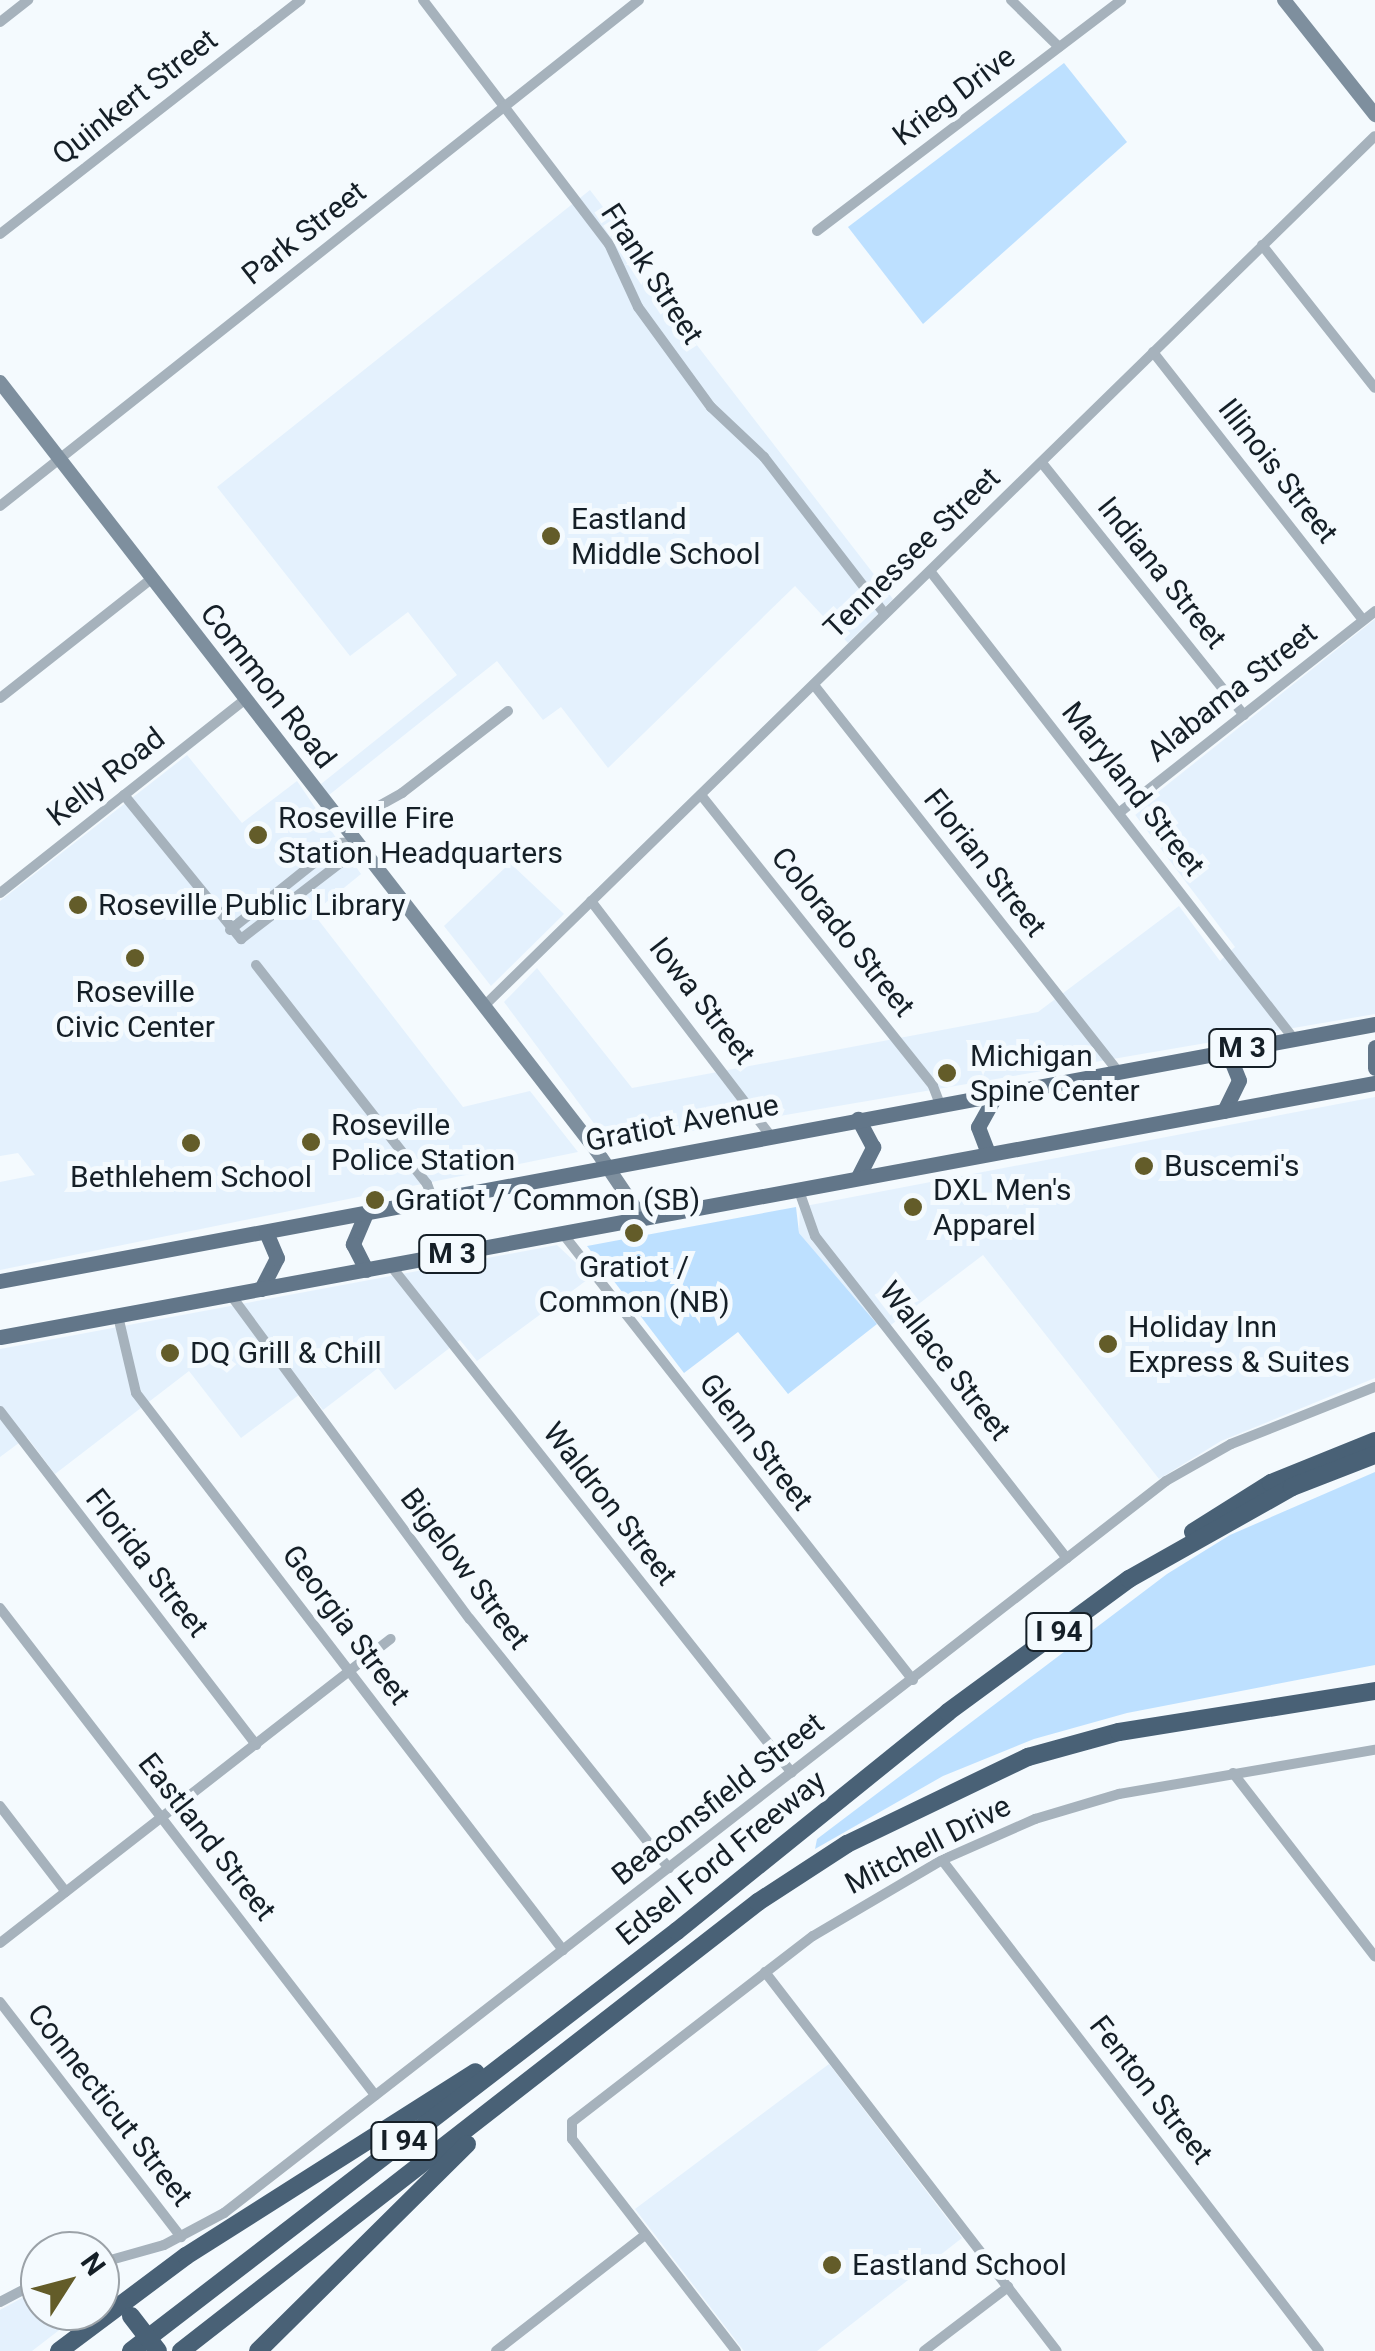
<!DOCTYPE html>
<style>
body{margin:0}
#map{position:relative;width:1375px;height:2351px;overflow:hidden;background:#f4fafe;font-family:Roboto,sans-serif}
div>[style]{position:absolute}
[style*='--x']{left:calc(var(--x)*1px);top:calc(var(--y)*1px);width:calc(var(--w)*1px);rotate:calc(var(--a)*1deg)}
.built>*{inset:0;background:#e4f1fd}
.green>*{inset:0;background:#bde0ff}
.street>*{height:10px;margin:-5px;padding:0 5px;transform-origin:5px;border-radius:5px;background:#a6b2bc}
.secondary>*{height:14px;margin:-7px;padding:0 7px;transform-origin:7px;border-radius:7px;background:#7e8f9e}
.primary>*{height:15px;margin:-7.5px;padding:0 7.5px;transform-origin:7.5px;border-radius:7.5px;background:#627689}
.highway>*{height:18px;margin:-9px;padding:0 9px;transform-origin:9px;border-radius:9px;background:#496176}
.highway-bridge>*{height:18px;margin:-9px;padding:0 9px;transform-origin:9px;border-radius:9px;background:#496176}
.dots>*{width:28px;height:28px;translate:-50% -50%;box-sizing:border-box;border:5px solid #f4fafe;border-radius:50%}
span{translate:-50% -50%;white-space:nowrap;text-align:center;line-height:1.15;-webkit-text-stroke:10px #f4fafe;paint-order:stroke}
.shield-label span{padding:2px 8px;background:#f4fafe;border:2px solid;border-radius:8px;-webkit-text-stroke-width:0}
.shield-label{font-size:28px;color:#151f27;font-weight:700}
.street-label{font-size:30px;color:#151f27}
.poi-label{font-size:30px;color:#151f27}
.left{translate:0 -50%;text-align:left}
.north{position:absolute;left:20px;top:2231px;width:100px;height:100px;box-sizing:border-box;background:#f4fafe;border:2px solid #9ba2a8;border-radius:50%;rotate:54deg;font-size:28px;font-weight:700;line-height:40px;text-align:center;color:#151f27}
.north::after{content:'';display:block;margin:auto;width:35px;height:45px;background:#635c29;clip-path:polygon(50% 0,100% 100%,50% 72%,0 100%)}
</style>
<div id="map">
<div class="built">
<i style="clip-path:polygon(590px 190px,639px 254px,632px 261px,893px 599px,848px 643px,795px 586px,608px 768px,561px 707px,543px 720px,497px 661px,329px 795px,321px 784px,457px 675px,408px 612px,350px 656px,217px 487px)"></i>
<i style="clip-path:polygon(1375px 619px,1375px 1014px,610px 1145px,504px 1002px,537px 968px,632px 1088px,1038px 1012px,1179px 906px,1220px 961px,1235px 947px,1133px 812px)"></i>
<i style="clip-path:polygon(187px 755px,242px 823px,297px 781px,361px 874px,313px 913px,463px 1107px,530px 1091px,578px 1152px,0 1270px,0 1182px,35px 1175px,18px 1153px,0 1156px,0 901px)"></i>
<i style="clip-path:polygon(510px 863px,564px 914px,491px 986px,444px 926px)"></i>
<i style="clip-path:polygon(1375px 1097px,1375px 1378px,1221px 1441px,1159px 1479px,983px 1255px,883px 1331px,799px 1233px,800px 1207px)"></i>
<i style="clip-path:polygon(557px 1245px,591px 1277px,477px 1361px,460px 1340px,395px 1390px,378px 1368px,323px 1410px,307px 1389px,241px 1438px,189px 1371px,55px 1474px,27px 1437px,0 1457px,0 1349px)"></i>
<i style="clip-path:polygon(829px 2064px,962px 2238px,817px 2351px,744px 2351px,635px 2209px)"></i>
<i style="clip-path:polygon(40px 2288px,40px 2311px,84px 2311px,32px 2351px,0 2351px,0 2310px)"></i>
</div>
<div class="green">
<i style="clip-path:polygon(1064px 63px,1127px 142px,923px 324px,848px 227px)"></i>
<i style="clip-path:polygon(796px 1207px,799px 1233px,877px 1324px,788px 1394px,738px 1332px,684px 1373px,587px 1246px)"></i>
<i style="clip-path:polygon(1375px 1472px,1375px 1665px,1127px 1713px,1034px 1739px,943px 1776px,815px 1849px,817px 1839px,1167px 1574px,1230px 1535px)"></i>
</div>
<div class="street">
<i style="--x:423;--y:0;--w:307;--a:52.7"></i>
<i style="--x:609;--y:244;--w:69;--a:65.3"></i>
<i style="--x:638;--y:307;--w:124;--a:53.9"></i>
<i style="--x:711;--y:407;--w:73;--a:43.3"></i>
<i style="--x:764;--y:457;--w:198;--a:52.4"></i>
<i style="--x:1011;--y:0;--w:67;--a:44.4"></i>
<i style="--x:0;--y:22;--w:36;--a:-38"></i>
<i style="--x:817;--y:231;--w:382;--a:-37.2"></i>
<i style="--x:0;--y:234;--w:381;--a:-37.9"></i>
<i style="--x:1262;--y:245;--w:182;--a:51.7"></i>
<i style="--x:1153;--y:352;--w:340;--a:51.9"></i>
<i style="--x:1042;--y:463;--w:323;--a:51.3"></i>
<i style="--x:0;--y:506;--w:815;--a:-38.37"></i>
<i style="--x:930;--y:571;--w:593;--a:52.13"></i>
<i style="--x:814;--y:685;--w:491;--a:51.8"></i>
<i style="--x:0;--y:698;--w:192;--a:-38.2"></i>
<i style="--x:124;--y:795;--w:186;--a:50.9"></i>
<i style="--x:241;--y:939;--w:136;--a:-37.5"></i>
<i style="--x:349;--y:856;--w:16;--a:-63"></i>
<i style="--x:701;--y:795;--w:372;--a:51.4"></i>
<i style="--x:933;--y:1086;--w:19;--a:69"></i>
<i style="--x:1120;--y:812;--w:325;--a:-38.2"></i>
<i style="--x:343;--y:826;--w:68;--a:-29.2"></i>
<i style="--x:402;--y:793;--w:134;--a:-37.7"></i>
<i style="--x:0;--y:893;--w:310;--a:-38.3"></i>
<i style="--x:591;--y:901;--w:295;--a:52.6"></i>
<i style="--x:230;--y:930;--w:139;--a:-38.6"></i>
<i style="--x:339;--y:843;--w:17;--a:-3"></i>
<i style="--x:256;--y:965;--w:278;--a:52"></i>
<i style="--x:427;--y:1184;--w:19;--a:69"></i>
<i style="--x:484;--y:1006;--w:1245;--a:-44.32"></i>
<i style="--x:798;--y:1188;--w:51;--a:70.5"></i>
<i style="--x:815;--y:1236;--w:409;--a:52"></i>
<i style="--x:563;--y:1234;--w:567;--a:51.88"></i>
<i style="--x:391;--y:1266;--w:646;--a:51.66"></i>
<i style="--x:230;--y:1294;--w:404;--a:53.6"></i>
<i style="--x:470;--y:1619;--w:319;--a:51.4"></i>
<i style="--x:118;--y:1316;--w:79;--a:76.8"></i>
<i style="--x:136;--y:1393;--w:702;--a:52.53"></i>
<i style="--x:0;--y:1411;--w:421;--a:52.5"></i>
<i style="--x:0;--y:1608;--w:615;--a:52.4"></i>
<i style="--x:1233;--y:1773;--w:232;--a:52.3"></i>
<i style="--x:0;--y:1806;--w:108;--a:52.5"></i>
<i style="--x:942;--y:1860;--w:619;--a:52.48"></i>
<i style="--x:0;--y:1943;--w:495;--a:-37.9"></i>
<i style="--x:765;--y:1972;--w:478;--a:52.4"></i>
<i style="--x:0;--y:2002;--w:297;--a:52.4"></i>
<i style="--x:100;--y:2263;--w:66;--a:-15.7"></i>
<i style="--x:164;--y:2245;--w:68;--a:-28.1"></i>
<i style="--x:224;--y:2213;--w:1193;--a:-37.85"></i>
<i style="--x:1166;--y:1481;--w:75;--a:-29.6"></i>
<i style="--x:1231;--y:1444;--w:155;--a:-21.6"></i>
<i style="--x:0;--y:2302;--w:45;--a:-27.7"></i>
<i style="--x:496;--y:2351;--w:189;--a:-37.9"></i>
<i style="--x:736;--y:2351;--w:268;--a:-127.7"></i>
<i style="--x:572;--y:2139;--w:17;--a:-90"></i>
<i style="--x:572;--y:2122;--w:304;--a:-37.7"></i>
<i style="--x:813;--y:1936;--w:150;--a:-30.5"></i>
<i style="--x:942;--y:1860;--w:102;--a:-23.8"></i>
<i style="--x:1035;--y:1819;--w:88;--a:-16.6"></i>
<i style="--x:1119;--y:1794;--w:260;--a:-9.8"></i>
<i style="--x:924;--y:2351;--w:106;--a:-37.3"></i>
</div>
<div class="secondary">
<i style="--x:1284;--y:0;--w:147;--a:51.6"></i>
<i style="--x:0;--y:382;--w:972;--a:52.19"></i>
<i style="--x:596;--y:1150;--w:82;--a:55.9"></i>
</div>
<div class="primary">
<i style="--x:1375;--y:1047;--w:21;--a:90"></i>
<i style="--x:1224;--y:1111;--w:34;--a:-64"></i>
<i style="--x:1239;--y:1080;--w:31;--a:-112"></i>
<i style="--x:988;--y:1153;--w:28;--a:-111"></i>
<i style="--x:978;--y:1127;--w:38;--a:-61"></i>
<i style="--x:858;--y:1177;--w:34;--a:-63"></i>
<i style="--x:873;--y:1147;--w:32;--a:-118"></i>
<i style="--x:366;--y:1213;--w:34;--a:113"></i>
<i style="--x:353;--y:1244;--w:29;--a:63"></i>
<i style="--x:0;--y:1281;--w:1399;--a:-10.59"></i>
<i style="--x:261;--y:1289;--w:35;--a:-63"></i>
<i style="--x:277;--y:1258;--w:28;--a:-113"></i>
<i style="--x:0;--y:1337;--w:1398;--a:-10.47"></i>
</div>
<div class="highway">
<i style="--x:1193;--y:1532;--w:92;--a:-32.1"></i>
<i style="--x:1271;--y:1483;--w:112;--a:-22"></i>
<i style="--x:59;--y:2351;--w:159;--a:-36.8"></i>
<i style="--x:186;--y:2256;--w:343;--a:-32.4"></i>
<i style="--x:131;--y:2351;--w:689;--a:-37.57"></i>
<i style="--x:677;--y:1931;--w:348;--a:-38.9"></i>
<i style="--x:948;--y:1712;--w:225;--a:-36.3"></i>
<i style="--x:1129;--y:1579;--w:187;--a:-29.4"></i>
<i style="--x:1292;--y:1487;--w:89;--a:-21.1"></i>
<i style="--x:181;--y:2351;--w:731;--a:-37.89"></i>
<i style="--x:758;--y:1902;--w:106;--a:-33.1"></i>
<i style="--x:847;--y:1844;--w:201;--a:-25.7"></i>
<i style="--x:1028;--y:1757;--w:94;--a:-15.4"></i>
<i style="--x:1119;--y:1732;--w:259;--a:-9.1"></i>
<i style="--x:258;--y:2351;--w:294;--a:-44.7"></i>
</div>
<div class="highway-bridge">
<i style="--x:131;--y:2316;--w:44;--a:52.4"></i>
</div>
<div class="dots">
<i style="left:551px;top:536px;background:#635c29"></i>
<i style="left:258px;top:835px;background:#635c29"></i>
<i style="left:78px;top:905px;background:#635c29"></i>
<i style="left:135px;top:958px;background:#635c29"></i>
<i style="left:947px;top:1073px;background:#635c29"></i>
<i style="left:311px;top:1142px;background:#635c29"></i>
<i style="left:191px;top:1143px;background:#635c29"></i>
<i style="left:1144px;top:1166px;background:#635c29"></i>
<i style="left:375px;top:1200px;background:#635c29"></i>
<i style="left:913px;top:1207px;background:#635c29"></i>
<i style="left:634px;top:1233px;background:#635c29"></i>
<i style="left:1108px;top:1344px;background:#635c29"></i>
<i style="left:170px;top:1353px;background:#635c29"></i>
<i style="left:832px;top:2265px;background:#635c29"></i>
</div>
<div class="shield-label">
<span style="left:1242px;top:1048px">M 3</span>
<span style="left:452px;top:1254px">M 3</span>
<span style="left:1059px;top:1632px">I 94</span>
<span style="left:404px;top:2141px">I 94</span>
</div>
<div class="street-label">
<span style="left:954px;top:96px;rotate:-37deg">Krieg Drive</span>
<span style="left:135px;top:97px;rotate:-38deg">Quinkert Street</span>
<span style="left:304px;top:233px;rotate:-38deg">Park Street</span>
<span style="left:652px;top:274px;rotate:57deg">Frank Street</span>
<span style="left:1278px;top:471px;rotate:52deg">Illinois Street</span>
<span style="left:912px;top:553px;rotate:-44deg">Tennessee Street</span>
<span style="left:1162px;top:573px;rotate:51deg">Indiana Street</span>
<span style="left:268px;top:686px;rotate:52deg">Common Road</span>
<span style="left:1232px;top:692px;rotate:-38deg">Alabama Street</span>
<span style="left:106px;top:777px;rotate:-38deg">Kelly Road</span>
<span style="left:1133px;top:789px;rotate:52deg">Maryland Street</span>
<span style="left:985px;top:863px;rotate:52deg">Florian Street</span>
<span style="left:843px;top:932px;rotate:51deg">Colorado Street</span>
<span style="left:702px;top:1001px;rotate:52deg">Iowa Street</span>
<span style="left:682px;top:1123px;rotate:-11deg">Gratiot Avenue</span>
<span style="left:945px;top:1361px;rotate:52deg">Wallace Street</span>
<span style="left:756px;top:1442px;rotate:52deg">Glenn Street</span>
<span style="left:610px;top:1504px;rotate:52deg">Waldron Street</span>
<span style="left:147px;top:1563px;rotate:52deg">Florida Street</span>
<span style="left:465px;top:1569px;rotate:53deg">Bigelow Street</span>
<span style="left:346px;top:1625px;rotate:53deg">Georgia Street</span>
<span style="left:718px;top:1799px;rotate:-38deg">Beaconsfield Street</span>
<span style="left:207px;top:1837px;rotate:52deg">Eastland Street</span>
<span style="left:928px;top:1845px;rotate:-27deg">Mitchell Drive</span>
<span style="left:721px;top:1858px;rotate:-39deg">Edsel Ford Freeway</span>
<span style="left:1151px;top:2090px;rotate:52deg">Fenton Street</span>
<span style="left:110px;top:2105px;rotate:52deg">Connecticut Street</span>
</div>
<div class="poi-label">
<span class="left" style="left:571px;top:536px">Eastland<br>Middle School</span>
<span class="left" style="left:278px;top:835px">Roseville Fire<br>Station Headquarters</span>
<span class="left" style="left:98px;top:905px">Roseville Public Library</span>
<span style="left:135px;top:1009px">Roseville<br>Civic Center</span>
<span class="left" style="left:970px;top:1073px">Michigan<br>Spine Center</span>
<span class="left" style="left:331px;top:1142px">Roseville<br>Police Station</span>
<span class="left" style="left:1164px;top:1166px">Buscemi's</span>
<span style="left:191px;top:1177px">Bethlehem School</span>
<span class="left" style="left:933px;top:1207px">DXL Men's<br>Apparel</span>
<span class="left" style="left:395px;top:1200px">Gratiot / Common (SB)</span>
<span style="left:634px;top:1284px">Gratiot /<br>Common (NB)</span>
<span class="left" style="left:1128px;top:1344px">Holiday Inn<br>Express &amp; Suites</span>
<span class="left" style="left:190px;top:1353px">DQ Grill &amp; Chill</span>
<span class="left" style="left:852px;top:2265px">Eastland School</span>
</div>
<div class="north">N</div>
</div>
